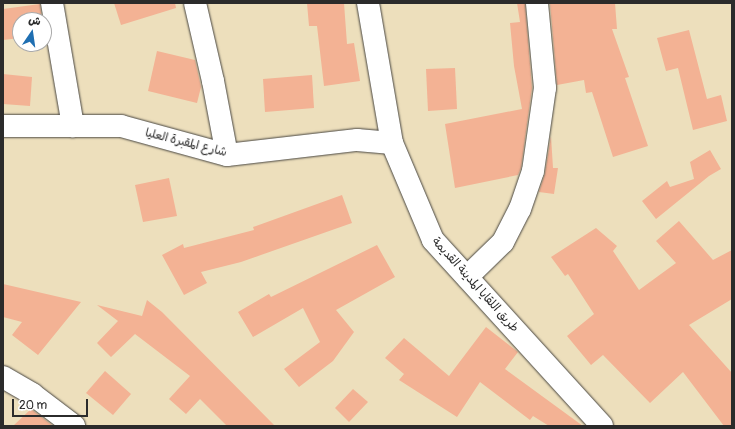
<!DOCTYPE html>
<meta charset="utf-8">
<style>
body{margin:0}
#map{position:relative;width:735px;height:429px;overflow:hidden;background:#eddfbc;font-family:Pangolin,"Playpen Sans Arabic",sans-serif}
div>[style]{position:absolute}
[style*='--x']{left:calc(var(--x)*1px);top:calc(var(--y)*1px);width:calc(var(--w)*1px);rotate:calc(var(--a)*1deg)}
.building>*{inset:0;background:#f3b294}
.roads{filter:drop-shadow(0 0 1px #484641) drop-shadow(0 0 1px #484641)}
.street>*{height:22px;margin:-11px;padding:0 11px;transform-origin:11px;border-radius:11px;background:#fff}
span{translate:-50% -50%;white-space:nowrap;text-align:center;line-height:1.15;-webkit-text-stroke:4px #fff;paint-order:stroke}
.street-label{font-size:12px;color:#2b2b2b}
.frame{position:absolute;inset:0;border:4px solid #2b2b2b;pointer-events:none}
.north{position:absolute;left:12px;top:12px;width:40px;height:40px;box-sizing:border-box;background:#fff;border:1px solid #aaa;border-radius:50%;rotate:13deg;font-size:11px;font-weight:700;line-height:16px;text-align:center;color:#2b2b2b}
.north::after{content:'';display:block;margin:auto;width:14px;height:18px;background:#1f6fb2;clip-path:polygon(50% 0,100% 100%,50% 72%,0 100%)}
.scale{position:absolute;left:12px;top:399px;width:76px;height:18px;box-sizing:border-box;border:2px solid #2b2b2b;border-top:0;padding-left:5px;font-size:12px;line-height:14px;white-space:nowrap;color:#2b2b2b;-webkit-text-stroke:3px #fff;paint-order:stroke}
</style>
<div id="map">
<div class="building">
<i style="clip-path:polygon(114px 3px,175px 3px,176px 8px,121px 25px)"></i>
<i style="clip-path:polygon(307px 3px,344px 3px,347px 44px,354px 43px,360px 81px,324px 86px,317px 26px,309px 26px)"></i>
<i style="clip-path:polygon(517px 3px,525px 3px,532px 88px,521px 168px,518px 175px,455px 188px,445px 124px,522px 109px,514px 66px,510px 23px,520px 22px)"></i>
<i style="clip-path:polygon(550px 3px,615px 3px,617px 29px,612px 29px,629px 77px,625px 78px,648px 146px,613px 157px,592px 92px,586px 93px,584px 80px,557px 85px)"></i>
<i style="clip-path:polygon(40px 4px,42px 20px,20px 20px,20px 38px,3px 40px,3px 9px)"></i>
<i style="clip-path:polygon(689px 30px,707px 99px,721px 95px,727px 121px,693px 130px,678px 68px,666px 71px,657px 38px)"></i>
<i style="clip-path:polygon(157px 51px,195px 60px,201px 87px,197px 103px,148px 91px)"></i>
<i style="clip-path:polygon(455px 68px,457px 109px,428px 111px,426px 69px)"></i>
<i style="clip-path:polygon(3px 74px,32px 77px,30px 106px,3px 104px)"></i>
<i style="clip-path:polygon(312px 75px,314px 108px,265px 112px,263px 79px)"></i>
<i style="clip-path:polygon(551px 136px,553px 168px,558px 168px,554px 194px,539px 192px,545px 173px)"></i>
<i style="clip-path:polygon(710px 150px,721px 169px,709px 176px,656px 219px,642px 201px,667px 181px,670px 187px,694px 179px,690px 162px)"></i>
<i style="clip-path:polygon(169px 178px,177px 216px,143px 222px,135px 185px)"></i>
<i style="clip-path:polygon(342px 195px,352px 223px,241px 262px,201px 272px,207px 283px,184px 295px,162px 255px,183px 244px,184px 248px,254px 230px,253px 227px)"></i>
<i style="clip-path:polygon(679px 221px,713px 260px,732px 250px,732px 299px,689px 325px,732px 373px,732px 426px,724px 426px,683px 372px,650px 403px,603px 355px,591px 365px,567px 336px,594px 314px,568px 274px,565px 276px,551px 257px,596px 228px,617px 246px,613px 251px,639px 290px,676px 263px,656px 241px)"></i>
<i style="clip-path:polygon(377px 245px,395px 277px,336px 310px,354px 332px,333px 361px,299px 387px,284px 369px,320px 342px,303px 308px,253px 337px,238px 312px,269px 294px,271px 297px)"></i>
<i style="clip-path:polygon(3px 284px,81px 302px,38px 355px,12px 335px,22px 322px,3px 317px)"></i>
<i style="clip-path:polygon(147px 300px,162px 312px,275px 426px,227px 426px,200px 399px,186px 414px,169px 399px,190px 376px,135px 334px,111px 357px,97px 343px,118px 321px,97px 305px,142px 316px)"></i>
<i style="clip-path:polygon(486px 327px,518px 352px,505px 369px,583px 426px,549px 426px,533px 416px,530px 420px,480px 382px,457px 417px,399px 380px,404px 374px,385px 358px,404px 338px,449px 376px)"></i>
<i style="clip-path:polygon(105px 371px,131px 394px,113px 415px,86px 393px)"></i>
<i style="clip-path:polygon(353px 389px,368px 402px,349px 422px,335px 408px)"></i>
<i style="clip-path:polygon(31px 409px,53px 426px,13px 426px)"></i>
</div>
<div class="roads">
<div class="street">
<i style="--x:52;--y:3;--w:125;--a:80.3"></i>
<i style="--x:195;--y:3;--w:80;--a:77"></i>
<i style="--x:213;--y:81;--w:75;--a:79.3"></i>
<i style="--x:368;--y:3;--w:142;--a:80.3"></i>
<i style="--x:392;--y:143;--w:105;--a:67.1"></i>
<i style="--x:433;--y:240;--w:251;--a:47.7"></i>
<i style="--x:3;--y:126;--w:118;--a:0"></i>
<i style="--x:121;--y:126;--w:110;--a:15.3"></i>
<i style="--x:227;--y:155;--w:131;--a:-6.6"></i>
<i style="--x:357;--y:140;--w:35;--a:5"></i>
<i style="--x:467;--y:277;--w:50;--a:-44.2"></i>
<i style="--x:503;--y:242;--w:37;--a:-63"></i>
<i style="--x:520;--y:209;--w:40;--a:-71.1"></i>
<i style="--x:533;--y:171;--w:84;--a:-81.8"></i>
<i style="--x:545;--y:88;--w:85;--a:-95.4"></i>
<i style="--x:3;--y:377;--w:34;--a:30"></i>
<i style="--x:32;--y:394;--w:53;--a:37.3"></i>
</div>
</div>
<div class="street-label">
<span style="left:186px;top:143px;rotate:14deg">شارع المقبرة العليا</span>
<span style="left:475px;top:285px;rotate:48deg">طريق اللقايا المدينة القديمة</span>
</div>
<div class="frame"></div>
<div class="north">ش</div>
<div class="scale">20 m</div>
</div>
